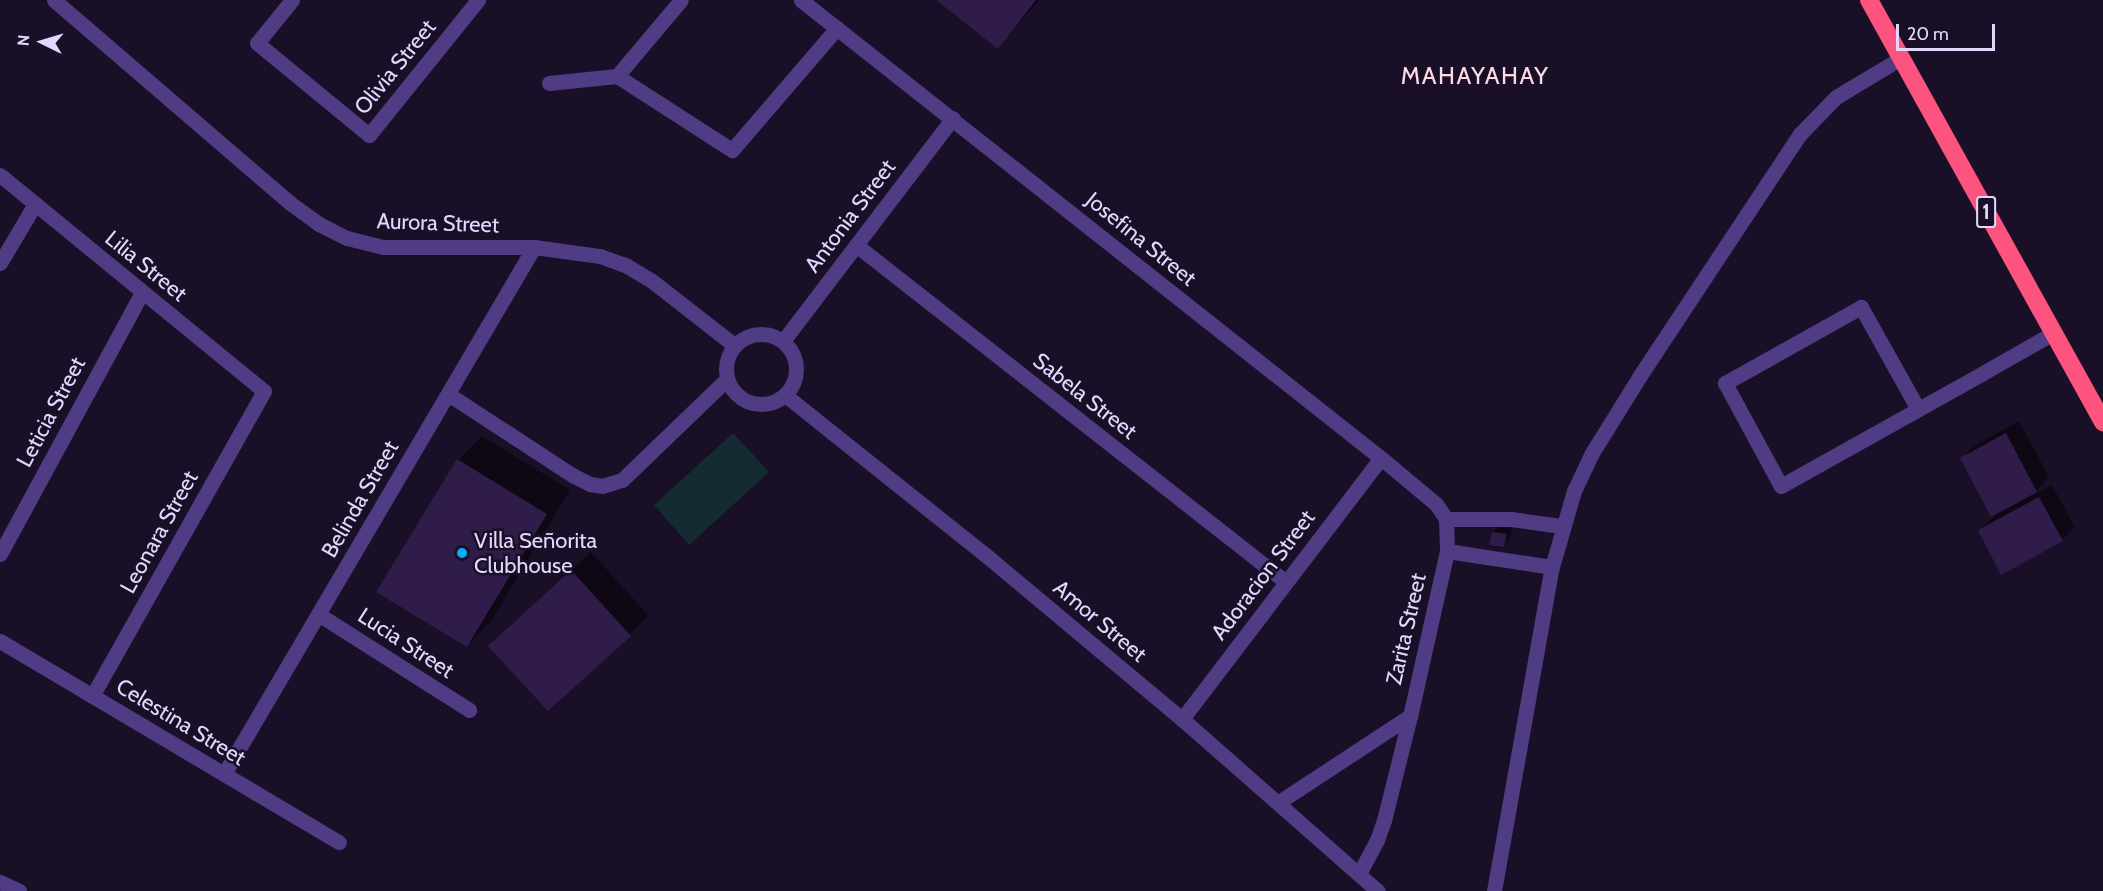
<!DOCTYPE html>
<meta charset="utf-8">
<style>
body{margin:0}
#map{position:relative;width:2103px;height:891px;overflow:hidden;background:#191027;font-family:Cabin,sans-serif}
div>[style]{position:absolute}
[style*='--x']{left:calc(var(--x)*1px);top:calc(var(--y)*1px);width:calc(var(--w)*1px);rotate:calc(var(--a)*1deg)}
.green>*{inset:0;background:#132b31}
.shadow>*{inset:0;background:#0007}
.building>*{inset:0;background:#2f1c48}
.minor>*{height:15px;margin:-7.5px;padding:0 7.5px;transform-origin:7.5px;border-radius:7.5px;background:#4f3c85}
.minor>.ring{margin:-7.5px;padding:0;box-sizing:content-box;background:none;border:15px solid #4f3c85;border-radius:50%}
.highway>*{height:18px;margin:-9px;padding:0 9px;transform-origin:9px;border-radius:9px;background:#fc547e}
.dots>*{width:16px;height:16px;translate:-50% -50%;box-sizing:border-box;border:3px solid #191027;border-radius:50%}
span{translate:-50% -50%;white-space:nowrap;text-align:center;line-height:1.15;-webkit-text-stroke:5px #191027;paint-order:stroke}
.shield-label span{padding:2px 4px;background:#191027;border:2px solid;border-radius:4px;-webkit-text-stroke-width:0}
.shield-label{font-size:21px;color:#e4d7fe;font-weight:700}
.street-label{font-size:22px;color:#e4d7fe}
.poi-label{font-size:22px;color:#e4d7fe}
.left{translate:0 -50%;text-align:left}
.neighbourhood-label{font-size:24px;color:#fed9e8;letter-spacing:1.5px}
.north{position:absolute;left:12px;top:12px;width:60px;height:60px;-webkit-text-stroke:4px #191027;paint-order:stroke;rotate:275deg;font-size:16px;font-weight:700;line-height:24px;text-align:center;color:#e4d7fe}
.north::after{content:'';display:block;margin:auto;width:21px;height:27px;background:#e4d7fe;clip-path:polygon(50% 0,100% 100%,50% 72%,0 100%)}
.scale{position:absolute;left:1896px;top:24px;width:99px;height:27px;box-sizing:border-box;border:3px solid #e4d7fe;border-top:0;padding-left:8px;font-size:18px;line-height:21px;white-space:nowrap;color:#e4d7fe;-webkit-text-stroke:4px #191027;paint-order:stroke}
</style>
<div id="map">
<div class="green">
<i style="clip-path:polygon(733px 433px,769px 472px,689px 545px,654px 505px)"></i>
</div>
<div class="shadow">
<i style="clip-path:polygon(939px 0,1039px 0,998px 47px)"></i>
<i style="clip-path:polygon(2019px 421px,2049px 477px,2031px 496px,2052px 485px,2075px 527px,2062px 540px,1980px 530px,1998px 512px,1962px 458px,1975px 445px)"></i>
<i style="clip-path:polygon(482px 436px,570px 490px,491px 621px,467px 646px,458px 460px)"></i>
<i style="clip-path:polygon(1499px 526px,1512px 528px,1510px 539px,1504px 545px,1493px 532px)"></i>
<i style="clip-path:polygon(591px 552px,648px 615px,630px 634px,509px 627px)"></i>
</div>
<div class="building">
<i style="clip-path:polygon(936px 0,1036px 0,998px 49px)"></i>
<i style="clip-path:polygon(2006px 433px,2037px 492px,1991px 517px,1960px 458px)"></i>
<i style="clip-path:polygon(457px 459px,547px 514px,467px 647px,376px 592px)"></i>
<i style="clip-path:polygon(2039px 497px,2063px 541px,2001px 575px,1978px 530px)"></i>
<i style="clip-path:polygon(1492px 532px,1507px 534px,1504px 547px,1489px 545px)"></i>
<i style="clip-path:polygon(571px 570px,631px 636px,548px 711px,488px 646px)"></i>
</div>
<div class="minor">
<i style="--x:54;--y:0;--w:311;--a:40.7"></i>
<i style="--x:290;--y:203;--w:36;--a:36"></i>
<i style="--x:319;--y:224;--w:31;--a:27"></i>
<i style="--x:347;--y:238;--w:37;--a:14"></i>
<i style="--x:383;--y:247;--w:151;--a:0"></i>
<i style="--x:534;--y:247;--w:67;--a:7.8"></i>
<i style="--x:600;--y:256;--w:29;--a:20"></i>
<i style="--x:627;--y:266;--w:29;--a:31"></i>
<i style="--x:652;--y:281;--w:104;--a:38"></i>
<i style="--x:292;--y:0;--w:55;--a:129.1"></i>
<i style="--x:257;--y:43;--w:145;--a:39.4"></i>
<i style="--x:369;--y:135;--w:174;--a:-51.1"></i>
<i style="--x:801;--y:0;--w:739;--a:38.3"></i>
<i style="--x:1381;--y:458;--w:72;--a:39.9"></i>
<i style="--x:1436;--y:504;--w:18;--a:56"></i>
<i style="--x:1446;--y:519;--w:32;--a:88"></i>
<i style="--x:1447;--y:551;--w:169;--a:102.6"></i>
<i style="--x:1410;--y:716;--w:107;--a:104"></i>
<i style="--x:1384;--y:820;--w:21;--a:109"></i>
<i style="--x:1377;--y:840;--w:38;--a:118"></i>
<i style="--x:617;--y:76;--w:99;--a:-49.9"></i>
<i style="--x:549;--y:83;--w:68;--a:-5.9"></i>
<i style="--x:617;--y:76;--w:137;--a:32.8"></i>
<i style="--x:732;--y:150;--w:161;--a:-49.3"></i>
<i style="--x:0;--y:175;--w:341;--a:39.3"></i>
<i style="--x:264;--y:391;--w:350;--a:119.4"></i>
<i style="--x:856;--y:245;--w:546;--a:38.09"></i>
<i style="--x:0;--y:263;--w:69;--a:-59.3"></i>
<i class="ring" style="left:726px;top:334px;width:55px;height:55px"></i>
<i style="--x:783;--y:341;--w:280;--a:-52.7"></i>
<i style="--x:448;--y:394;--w:150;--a:33.1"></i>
<i style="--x:574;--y:476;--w:18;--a:27"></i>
<i style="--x:590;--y:484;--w:12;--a:9"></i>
<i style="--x:602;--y:486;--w:21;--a:-17"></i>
<i style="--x:622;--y:480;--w:146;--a:-43.9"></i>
<i style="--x:785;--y:395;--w:260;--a:38.6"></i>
<i style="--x:988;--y:557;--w:253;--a:39.9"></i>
<i style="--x:1182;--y:719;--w:261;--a:41.3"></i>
<i style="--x:1918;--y:409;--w:117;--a:-119.2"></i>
<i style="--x:1861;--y:307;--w:156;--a:150.8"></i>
<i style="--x:1725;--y:383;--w:117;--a:61.5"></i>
<i style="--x:1781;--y:486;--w:231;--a:-29.2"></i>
<i style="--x:1983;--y:373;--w:81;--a:-29.7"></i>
<i style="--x:1446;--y:519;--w:65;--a:0"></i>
<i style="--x:1511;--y:519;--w:50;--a:8"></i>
<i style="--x:1447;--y:551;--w:106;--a:8.7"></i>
<i style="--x:0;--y:554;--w:298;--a:-61.5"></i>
<i style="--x:318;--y:614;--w:179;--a:32.4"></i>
<i style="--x:0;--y:641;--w:394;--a:30.7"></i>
<i style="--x:1182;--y:719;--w:328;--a:-52.7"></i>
<i style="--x:224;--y:774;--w:611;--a:-59.53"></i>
<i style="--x:1279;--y:802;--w:157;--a:-33.3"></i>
<i style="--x:0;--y:882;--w:21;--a:25"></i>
<i style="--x:1494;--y:891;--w:329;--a:-79.9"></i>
<i style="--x:1552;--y:567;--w:79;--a:-73.9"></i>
<i style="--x:1574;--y:491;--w:42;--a:-64.7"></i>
<i style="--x:1592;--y:453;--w:93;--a:-58.2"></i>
<i style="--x:1641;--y:374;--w:288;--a:-56.5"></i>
<i style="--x:1800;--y:134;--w:52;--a:-45.8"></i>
<i style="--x:1836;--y:97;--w:76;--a:-31"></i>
</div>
<div class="highway">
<i style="--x:1869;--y:0;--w:483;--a:61"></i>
</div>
<div class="dots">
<i style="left:462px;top:553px;background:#06abfb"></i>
</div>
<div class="shield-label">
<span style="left:1986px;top:212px">1</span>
</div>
<div class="street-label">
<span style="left:395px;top:67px;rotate:-51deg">Olivia Street</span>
<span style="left:850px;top:216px;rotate:-53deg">Antonia Street</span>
<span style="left:438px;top:223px;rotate:2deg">Aurora Street</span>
<span style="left:1141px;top:239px;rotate:39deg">Josefina Street</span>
<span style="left:146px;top:266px;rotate:39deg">Lilia Street</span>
<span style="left:1085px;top:396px;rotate:38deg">Sabela Street</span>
<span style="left:51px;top:412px;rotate:-62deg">Leticia Street</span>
<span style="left:360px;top:499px;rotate:-60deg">Belinda Street</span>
<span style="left:159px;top:532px;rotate:-61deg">Leonara Street</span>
<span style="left:1263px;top:575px;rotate:-53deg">Adoracion Street</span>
<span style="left:1100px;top:621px;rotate:40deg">Amor Street</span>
<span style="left:1406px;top:629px;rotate:-77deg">Zarita Street</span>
<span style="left:406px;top:643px;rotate:33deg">Lucia Street</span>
<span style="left:181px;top:722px;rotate:31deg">Celestina Street</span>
</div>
<div class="poi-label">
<span class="left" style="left:474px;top:553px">Villa Señorita<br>Clubhouse</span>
</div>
<div class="neighbourhood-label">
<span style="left:1475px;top:76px">MAHAYAHAY</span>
</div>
<div class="north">N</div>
<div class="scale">20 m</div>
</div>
